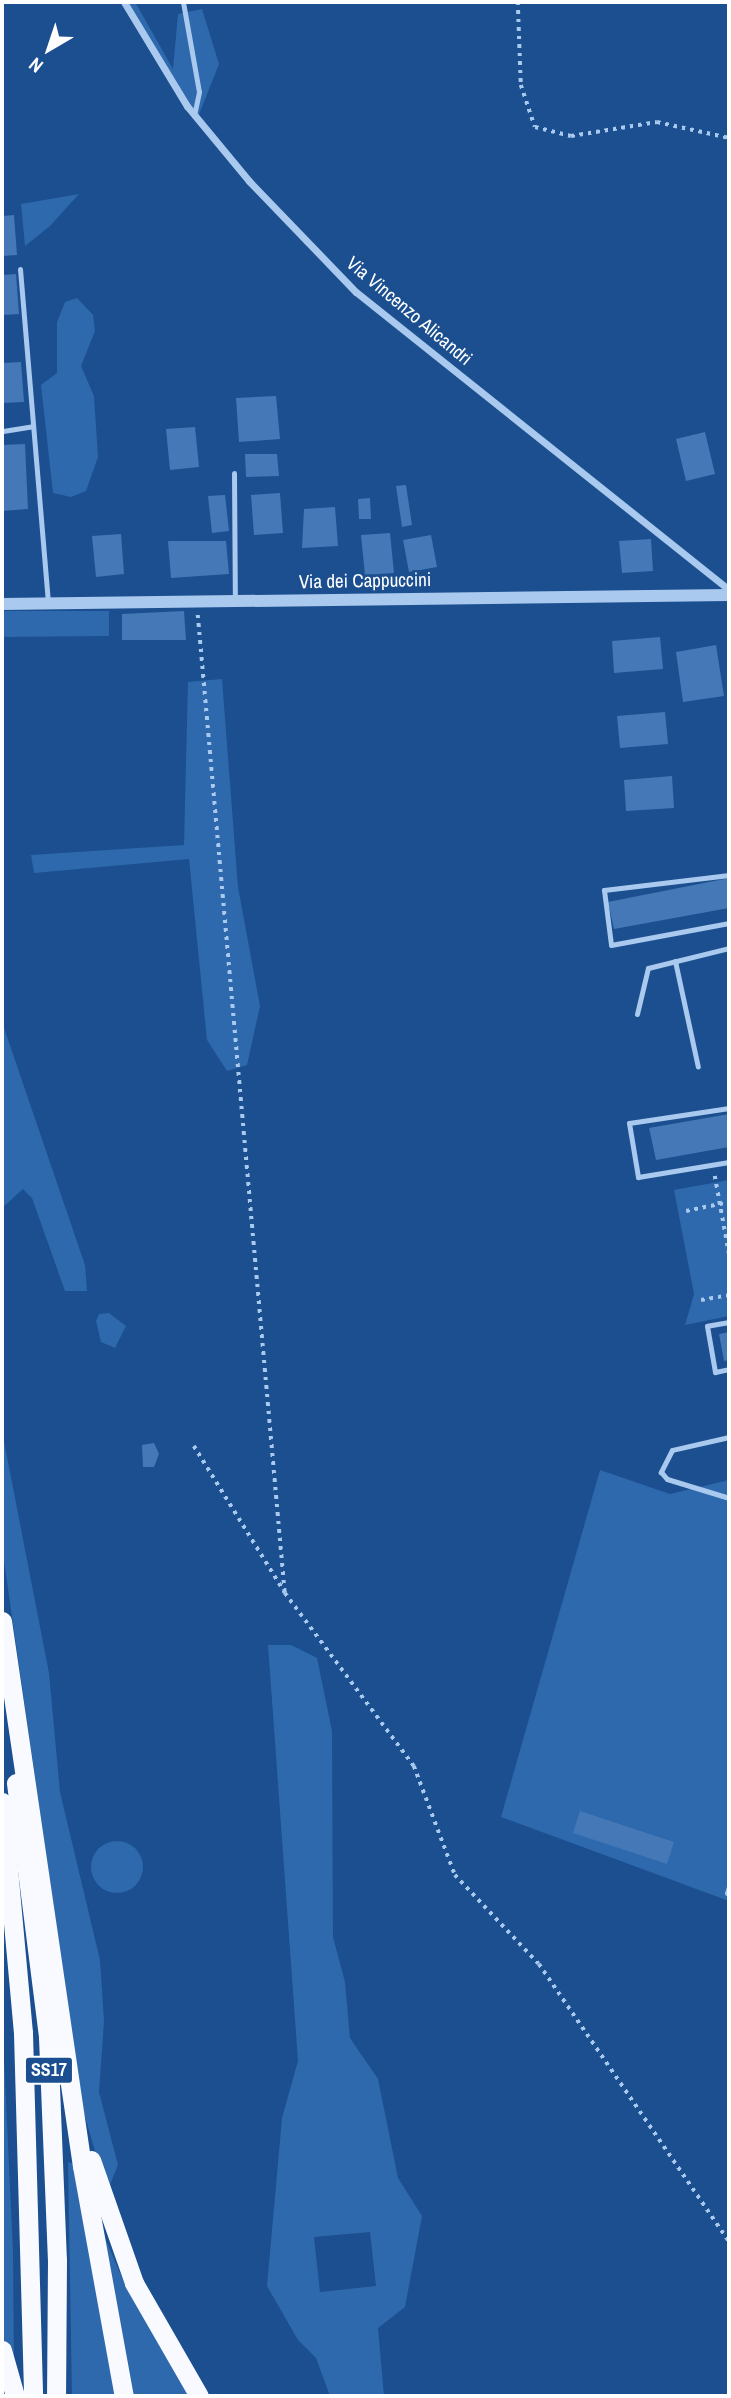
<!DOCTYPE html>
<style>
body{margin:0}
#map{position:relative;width:731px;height:2398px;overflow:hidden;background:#1b4f8f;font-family:"Archivo Narrow",sans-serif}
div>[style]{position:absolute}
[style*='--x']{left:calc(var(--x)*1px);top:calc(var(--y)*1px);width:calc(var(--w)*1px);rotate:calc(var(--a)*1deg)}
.green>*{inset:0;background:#2e69ad}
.round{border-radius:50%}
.building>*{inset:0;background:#4478b7}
.path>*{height:3.5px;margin-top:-1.75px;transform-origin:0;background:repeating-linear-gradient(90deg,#a9c9ee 0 3.5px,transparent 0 8.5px)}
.service>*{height:5px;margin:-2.5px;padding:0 2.5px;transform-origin:2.5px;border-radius:2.5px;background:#a9c9ee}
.minor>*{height:7px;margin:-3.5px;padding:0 3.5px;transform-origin:3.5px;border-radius:3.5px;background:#a9c9ee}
.tertiary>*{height:12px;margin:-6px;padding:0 6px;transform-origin:6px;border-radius:6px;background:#a9c9ee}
.trunk>*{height:19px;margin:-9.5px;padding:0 9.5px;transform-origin:9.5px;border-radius:9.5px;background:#f8faff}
span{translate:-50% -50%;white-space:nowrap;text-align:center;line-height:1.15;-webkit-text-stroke:5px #1b4f8f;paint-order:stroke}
.shield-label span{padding:2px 5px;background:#1b4f8f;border:2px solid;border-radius:5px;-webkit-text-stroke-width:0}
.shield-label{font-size:18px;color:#fff;font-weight:700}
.street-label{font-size:19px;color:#fff}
.frame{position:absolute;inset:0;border:4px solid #fff;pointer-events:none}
.north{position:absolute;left:14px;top:14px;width:70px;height:70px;-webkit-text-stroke:5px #1b4f8f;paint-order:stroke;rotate:219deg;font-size:19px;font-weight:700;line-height:28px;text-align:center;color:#fff}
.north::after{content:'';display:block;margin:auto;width:24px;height:32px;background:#fff;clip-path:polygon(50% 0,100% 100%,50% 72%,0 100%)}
</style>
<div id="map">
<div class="green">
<i style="clip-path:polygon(125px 2px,135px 2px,173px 69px,178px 14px,202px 9px,219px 64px,198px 117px)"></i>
<i style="clip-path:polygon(79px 194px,50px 226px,25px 246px,21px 204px)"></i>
<i style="clip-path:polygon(77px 298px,93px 315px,95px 331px,81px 366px,94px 396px,98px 457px,86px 491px,71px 497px,53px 493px,41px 385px,57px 373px,57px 322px,65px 302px)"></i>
<i style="clip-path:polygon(2px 611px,109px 611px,109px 636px,2px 637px)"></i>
<i style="clip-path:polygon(222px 679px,238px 887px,260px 1006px,247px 1065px,227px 1071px,207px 1040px,189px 859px,34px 873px,31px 855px,184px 845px,188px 682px)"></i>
<i style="clip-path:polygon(2px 1022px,85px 1265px,87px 1291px,65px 1291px,32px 1198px,23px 1189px,2px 1208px)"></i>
<i style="clip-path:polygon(729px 1180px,729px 1316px,685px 1325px,694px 1294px,674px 1190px)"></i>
<i style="clip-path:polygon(109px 1313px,126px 1326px,115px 1348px,101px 1342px,96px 1321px,99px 1314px)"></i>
<i style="clip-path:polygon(2px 1431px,49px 1673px,60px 1792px,100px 1960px,104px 2021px,99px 2092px,118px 2165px,107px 2192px,83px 2110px,2px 1547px)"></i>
<i style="clip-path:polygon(600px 1470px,670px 1494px,729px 1480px,729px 1901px,501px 1817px)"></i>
<i style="clip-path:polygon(evenodd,268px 1645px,291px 1645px,317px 1658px,332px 1731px,333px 1937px,345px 1982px,350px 2038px,378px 2079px,398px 2178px,422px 2216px,405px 2307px,378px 2328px,384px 2396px,330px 2396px,316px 2358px,298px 2340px,267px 2286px,282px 2118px,298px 2061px,268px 1645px,370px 2232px,376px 2286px,320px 2292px,314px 2237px,370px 2232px)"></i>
<i class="round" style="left:91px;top:1841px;width:52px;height:52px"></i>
<i style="clip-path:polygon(2px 2016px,13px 2251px,14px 2370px,2px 2336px)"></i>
<i style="clip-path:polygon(68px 2162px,74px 2164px,116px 2396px,72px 2396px)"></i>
<i style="clip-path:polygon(97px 2219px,126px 2287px,189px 2396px,130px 2396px)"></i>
</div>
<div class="building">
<i style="clip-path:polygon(14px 215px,17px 255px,2px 256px,2px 216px)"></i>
<i style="clip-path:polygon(16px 274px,19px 314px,2px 315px,2px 275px)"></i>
<i style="clip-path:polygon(21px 362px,24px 402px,2px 403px,2px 363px)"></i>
<i style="clip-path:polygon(276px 396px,280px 439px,239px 442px,236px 398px)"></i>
<i style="clip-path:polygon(195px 427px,199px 467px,170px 470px,166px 429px)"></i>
<i style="clip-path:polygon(705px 432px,715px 474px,686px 481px,676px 439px)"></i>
<i style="clip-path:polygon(25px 444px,28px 509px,2px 511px,2px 445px)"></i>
<i style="clip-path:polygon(245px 454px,277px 454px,279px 476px,246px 477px)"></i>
<i style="clip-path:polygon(406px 485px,412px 525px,402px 527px,396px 486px)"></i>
<i style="clip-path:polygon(280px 493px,283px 533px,254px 535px,251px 495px)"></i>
<i style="clip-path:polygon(225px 495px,229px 531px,212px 533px,208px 496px)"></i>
<i style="clip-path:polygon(370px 498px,371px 519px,359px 519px,358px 499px)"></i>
<i style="clip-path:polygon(335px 507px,338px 546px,302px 548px,304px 509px)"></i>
<i style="clip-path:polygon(390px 533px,394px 573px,365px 575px,361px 535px)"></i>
<i style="clip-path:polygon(121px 534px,124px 574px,96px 577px,92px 536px)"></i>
<i style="clip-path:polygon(431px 535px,437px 567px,409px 572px,403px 540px)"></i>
<i style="clip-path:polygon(651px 539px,653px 571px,622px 573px,619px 541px)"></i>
<i style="clip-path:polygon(168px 541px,226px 541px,229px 574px,171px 578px)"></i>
<i style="clip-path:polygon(184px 611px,186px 640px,122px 640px,122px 614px)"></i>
<i style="clip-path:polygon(660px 637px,663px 669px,614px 673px,612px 641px)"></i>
<i style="clip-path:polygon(716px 645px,724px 696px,683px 702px,676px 652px)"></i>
<i style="clip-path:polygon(665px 712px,668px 744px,620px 748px,617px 716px)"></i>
<i style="clip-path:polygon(672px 776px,674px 808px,626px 811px,624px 780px)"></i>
<i style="clip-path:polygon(729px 878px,729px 908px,614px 929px,608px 902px)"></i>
<i style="clip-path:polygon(729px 1114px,729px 1147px,656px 1160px,649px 1128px)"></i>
<i style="clip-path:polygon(729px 1332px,729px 1360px,724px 1361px,719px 1334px)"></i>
<i style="clip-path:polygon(154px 1443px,159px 1454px,154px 1467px,143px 1467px,142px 1445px)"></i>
<i style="clip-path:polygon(580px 1811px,674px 1842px,667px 1864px,573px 1833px)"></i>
</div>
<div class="path">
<i style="--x:518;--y:2;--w:83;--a:87.9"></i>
<i style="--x:521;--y:85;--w:44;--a:71.6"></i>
<i style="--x:535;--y:127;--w:37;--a:14"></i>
<i style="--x:571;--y:136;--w:87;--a:-9.2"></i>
<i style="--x:657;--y:122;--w:74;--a:12.5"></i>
<i style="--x:198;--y:615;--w:982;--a:84.92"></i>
<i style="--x:715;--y:1176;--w:78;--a:79.7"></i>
<i style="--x:686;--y:1211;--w:44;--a:-11.8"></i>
<i style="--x:701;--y:1300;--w:28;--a:-10"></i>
<i style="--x:194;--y:1446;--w:173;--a:58.2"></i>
<i style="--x:285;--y:1593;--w:216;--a:53.3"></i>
<i style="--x:414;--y:1766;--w:116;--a:69.4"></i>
<i style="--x:455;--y:1875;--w:122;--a:46.7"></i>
<i style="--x:539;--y:1964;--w:337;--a:55.6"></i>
</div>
<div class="service">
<i style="--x:183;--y:2;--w:91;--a:79.9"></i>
<i style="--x:199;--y:92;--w:24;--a:102"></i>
<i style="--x:20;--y:269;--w:336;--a:85.2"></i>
<i style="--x:3;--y:431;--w:30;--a:-9"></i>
<i style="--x:234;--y:473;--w:129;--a:89.6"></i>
<i style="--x:729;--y:875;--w:126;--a:173.2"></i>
<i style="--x:604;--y:890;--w:55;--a:82.7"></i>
<i style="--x:611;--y:945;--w:120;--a:-10.6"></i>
<i style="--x:675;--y:961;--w:108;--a:77.8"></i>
<i style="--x:637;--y:1014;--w:47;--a:-76.6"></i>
<i style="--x:648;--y:968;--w:83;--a:-13.9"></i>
<i style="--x:729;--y:1108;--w:101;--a:171.5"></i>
<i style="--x:629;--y:1123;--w:55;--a:80.5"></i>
<i style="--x:638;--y:1177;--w:92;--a:-9.4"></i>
<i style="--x:729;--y:1322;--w:22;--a:170"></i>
<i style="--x:707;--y:1326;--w:47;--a:80.1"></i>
<i style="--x:715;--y:1372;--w:14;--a:-12"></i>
<i style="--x:729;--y:1437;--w:58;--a:167.2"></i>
<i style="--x:672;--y:1450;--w:25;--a:117"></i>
<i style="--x:661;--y:1472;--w:9;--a:49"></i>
<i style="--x:667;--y:1479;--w:65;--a:17"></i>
<i style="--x:727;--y:1893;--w:6;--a:-72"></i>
</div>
<div class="minor">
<i style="--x:124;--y:2;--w:122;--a:58.8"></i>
<i style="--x:187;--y:106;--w:97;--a:50.4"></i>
<i style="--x:249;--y:181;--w:154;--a:46.1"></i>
<i style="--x:356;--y:292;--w:477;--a:38.6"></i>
</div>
<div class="tertiary">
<i style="--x:2;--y:604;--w:727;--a:-0.71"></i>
</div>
<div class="trunk">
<i style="--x:2;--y:1621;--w:551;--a:81.65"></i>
<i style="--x:82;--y:2166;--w:234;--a:79.7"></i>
<i style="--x:16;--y:1783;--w:256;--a:82.8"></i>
<i style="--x:48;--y:2037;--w:223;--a:87.7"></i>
<i style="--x:57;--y:2260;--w:136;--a:90.4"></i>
<i style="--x:2;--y:1802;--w:232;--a:84.8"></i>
<i style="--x:23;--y:2033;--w:363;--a:88.4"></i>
<i style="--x:91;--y:2160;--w:130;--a:70.7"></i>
<i style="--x:134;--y:2283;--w:130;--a:60.1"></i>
<i style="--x:2;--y:2350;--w:48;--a:74.2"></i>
</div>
<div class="shield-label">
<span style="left:49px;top:2070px">SS17</span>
</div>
<div class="street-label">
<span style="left:409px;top:311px;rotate:40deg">Via Vincenzo Alicandri</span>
<span style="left:365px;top:581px;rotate:-1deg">Via dei Cappuccini</span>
</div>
<div class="frame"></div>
<div class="north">N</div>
</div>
